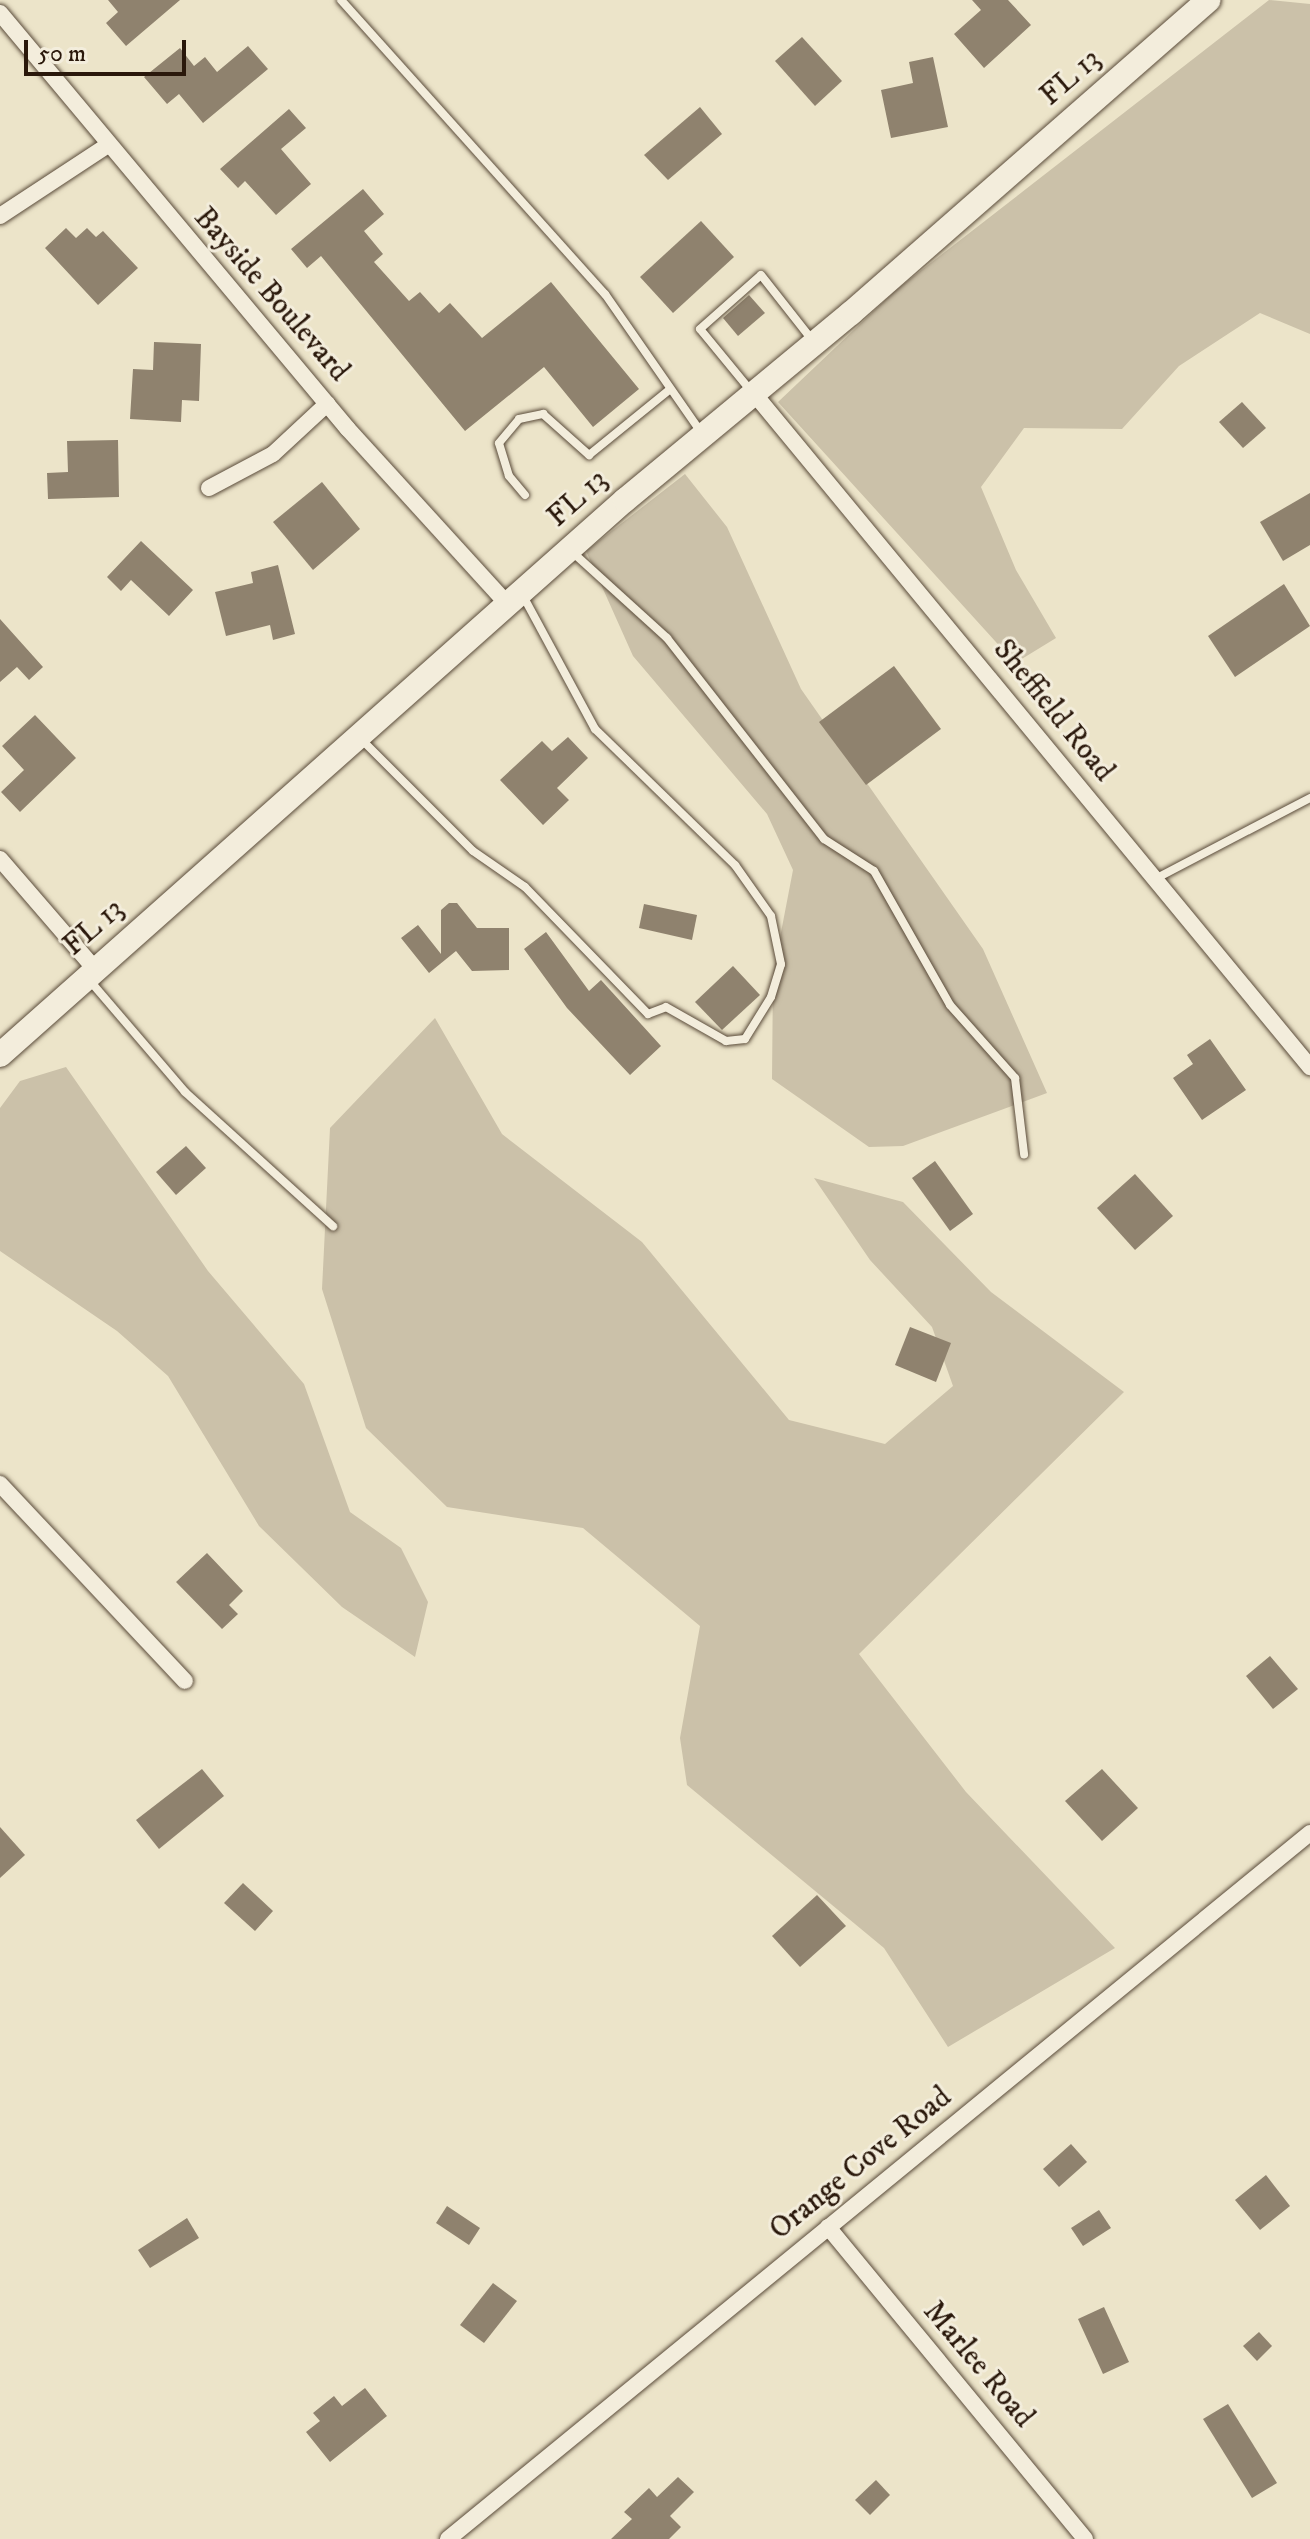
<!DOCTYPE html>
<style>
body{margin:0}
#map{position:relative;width:1310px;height:2539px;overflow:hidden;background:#ece4c9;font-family:"IM FELL DW Pica",serif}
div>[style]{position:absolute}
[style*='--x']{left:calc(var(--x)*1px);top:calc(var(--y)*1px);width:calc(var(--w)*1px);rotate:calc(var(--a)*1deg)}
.green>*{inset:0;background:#cbc1a9}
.building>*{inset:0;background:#8f826e}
.roads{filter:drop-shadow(0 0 2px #5a4b3a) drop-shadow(0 0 2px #5a4b3a)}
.service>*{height:8px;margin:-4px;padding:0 4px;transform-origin:4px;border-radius:4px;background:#f3eddc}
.minor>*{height:16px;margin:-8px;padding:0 8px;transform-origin:8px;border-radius:8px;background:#f3eddc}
.secondary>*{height:24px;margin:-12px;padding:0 12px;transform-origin:12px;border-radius:12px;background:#f3eddc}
span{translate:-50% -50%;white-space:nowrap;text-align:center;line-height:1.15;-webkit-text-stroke:6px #f3eddc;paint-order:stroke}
.street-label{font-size:30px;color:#2a180b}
.scale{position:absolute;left:24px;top:40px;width:162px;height:36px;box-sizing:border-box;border:4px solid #2a180b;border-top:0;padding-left:10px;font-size:24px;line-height:28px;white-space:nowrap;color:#2a180b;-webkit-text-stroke:6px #f3eddc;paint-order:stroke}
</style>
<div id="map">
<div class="green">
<i style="clip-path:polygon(1269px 0,1310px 4px,1310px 334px,1260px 313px,1179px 366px,1122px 429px,1024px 428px,981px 487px,1016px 570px,1056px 638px,1015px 663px,778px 402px,896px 290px)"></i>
<i style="clip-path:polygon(685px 474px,727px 527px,801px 689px,983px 949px,1047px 1093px,903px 1146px,869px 1147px,772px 1079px,773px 974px,793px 870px,767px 814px,633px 656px,586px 551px)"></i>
<i style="clip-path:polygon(435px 1018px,502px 1134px,642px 1242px,789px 1420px,885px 1444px,953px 1386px,932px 1327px,870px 1260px,814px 1178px,903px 1202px,991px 1292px,1124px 1392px,859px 1654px,966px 1792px,1115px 1948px,948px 2047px,884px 1948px,687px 1785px,680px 1738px,700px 1626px,583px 1528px,447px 1507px,366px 1428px,322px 1289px,330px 1128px)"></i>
<i style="clip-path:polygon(66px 1067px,208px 1271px,304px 1384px,350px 1512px,401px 1548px,428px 1602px,415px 1657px,342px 1607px,259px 1526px,168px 1376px,117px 1331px,0 1251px,0 1108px,20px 1081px)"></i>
</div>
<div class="building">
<i style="clip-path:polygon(108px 0,180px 0,126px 46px,106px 23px,118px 12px)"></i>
<i style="clip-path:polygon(972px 0,1008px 0,1031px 25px,984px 68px,954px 34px,981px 10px)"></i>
<i style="clip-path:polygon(802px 37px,842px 81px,815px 106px,775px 61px)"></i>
<i style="clip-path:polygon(248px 46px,268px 69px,203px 123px,179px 94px,167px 104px,144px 77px,180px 48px,194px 66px,205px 57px,217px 72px)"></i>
<i style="clip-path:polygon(933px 57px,948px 127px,891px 138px,881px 90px,913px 83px,909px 62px)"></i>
<i style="clip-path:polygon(700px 107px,722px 134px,668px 180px,644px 155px)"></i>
<i style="clip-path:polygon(289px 109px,306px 128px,281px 149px,311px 184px,276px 215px,245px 181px,238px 188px,220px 169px)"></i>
<i style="clip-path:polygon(363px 189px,384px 214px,364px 231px,383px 254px,374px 262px,409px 301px,420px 292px,439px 313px,450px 303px,482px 338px,551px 282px,639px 389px,593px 427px,544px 367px,465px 431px,321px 256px,307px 268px,291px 249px)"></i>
<i style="clip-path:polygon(701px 221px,734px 257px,673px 313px,640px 277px)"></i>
<i style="clip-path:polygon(66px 228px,76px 238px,87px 228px,96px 237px,103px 231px,138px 268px,98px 305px,45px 248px)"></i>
<i style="clip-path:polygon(749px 295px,765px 313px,738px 336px,723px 318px)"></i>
<i style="clip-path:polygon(154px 342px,201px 344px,199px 401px,182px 400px,181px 422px,130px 419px,133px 369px,153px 370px)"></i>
<i style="clip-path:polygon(1242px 402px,1266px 428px,1243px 448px,1219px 422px)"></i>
<i style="clip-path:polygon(118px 440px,119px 497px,48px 499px,47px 473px,68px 472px,67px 441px)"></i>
<i style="clip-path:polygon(322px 482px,360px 529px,313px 570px,273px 522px)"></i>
<i style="clip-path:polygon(1310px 493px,1310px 545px,1283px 561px,1260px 522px)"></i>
<i style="clip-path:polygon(141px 541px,193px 590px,169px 616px,131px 580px,121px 591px,107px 577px)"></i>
<i style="clip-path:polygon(278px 565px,295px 634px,273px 640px,270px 625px,226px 636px,215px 592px,253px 583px,251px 572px)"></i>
<i style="clip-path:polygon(1284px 584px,1310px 626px,1235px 677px,1208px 636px)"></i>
<i style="clip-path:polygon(0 619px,43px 667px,29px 680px,17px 667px,0 682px)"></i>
<i style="clip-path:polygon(894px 666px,941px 729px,866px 785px,819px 722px)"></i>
<i style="clip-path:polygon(35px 715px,76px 758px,20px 812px,1px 792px,24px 770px,2px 746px)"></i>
<i style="clip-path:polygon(568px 737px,588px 758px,557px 788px,569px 800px,543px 825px,500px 780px,542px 741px,552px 751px)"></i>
<i style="clip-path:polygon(449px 903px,457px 903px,477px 928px,509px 928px,509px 970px,472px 971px,456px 951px,429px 973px,401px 938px,418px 925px,441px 954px,441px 910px)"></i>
<i style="clip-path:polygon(644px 904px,697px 915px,692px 940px,639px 928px)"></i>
<i style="clip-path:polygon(546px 932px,589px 991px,601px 980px,661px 1046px,630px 1075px,567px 1008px,524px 949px)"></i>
<i style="clip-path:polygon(733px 966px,760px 995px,722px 1030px,695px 1002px)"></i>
<i style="clip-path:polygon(1210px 1039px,1246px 1090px,1202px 1120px,1173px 1078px,1193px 1064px,1187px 1055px)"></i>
<i style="clip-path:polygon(186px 1146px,206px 1168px,176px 1195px,156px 1172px)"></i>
<i style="clip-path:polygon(935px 1161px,973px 1214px,950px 1231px,912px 1178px)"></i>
<i style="clip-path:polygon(1135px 1174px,1173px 1216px,1135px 1250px,1097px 1208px)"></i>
<i style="clip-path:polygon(910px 1327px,951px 1343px,936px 1382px,895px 1365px)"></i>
<i style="clip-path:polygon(207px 1553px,243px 1591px,229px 1605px,238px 1614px,222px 1629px,176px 1582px)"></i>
<i style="clip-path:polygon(1270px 1656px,1298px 1689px,1273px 1709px,1246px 1676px)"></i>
<i style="clip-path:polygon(202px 1769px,224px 1796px,159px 1849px,136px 1820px)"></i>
<i style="clip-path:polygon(1102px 1769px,1138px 1808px,1102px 1841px,1065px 1801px)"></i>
<i style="clip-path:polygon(0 1827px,25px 1855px,0 1878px)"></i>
<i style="clip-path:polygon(243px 1883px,273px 1911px,255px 1931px,224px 1903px)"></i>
<i style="clip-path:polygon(817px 1895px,846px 1926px,800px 1967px,772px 1936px)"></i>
<i style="clip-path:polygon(1071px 2144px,1087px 2162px,1059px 2187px,1043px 2169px)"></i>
<i style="clip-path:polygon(1266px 2175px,1290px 2206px,1260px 2230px,1235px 2200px)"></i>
<i style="clip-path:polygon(447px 2206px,480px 2228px,469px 2245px,436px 2223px)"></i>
<i style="clip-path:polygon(1099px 2210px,1111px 2228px,1083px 2246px,1071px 2228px)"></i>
<i style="clip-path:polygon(187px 2218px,199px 2238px,150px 2268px,138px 2250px)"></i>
<i style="clip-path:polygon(493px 2283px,517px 2301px,484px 2343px,460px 2325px)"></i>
<i style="clip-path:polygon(1104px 2307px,1129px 2362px,1103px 2374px,1078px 2319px)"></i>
<i style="clip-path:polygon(1259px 2332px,1272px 2346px,1257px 2361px,1243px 2346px)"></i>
<i style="clip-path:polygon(365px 2388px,387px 2416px,330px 2462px,306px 2432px,320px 2421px,313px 2413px,334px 2396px,342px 2406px)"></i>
<i style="clip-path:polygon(1228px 2404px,1277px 2483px,1252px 2498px,1203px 2419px)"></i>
<i style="clip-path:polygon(678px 2477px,694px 2492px,670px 2516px,681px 2527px,669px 2539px,611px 2539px,632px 2519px,624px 2512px,649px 2488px,657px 2497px)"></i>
<i style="clip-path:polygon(876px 2480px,890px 2495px,870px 2515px,855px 2500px)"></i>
</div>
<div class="roads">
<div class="service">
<i style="--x:341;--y:0;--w:395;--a:48.1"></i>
<i style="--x:605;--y:294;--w:168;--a:55.2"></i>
<i style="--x:751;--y:391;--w:80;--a:-129.4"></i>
<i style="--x:700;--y:329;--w:81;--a:-41.5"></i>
<i style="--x:761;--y:275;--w:84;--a:51.8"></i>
<i style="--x:525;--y:495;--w:25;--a:-130"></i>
<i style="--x:509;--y:476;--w:34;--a:-107"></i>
<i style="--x:499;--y:443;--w:31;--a:-50"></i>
<i style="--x:519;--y:419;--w:25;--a:-12"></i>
<i style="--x:543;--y:414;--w:62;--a:41.7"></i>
<i style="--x:589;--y:455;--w:103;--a:-39.1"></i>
<i style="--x:570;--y:550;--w:131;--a:42.2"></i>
<i style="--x:667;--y:638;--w:255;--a:52"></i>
<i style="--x:824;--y:839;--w:59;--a:32.6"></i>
<i style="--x:874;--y:871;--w:154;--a:60.4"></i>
<i style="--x:950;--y:1005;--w:98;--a:48.3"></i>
<i style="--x:1015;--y:1078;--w:77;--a:83.2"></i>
<i style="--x:361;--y:739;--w:158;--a:45"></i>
<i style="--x:473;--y:851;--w:63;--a:34.7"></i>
<i style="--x:525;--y:887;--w:177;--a:45.9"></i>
<i style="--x:648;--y:1014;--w:19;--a:-21"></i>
<i style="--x:666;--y:1007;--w:69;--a:29.5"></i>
<i style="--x:726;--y:1041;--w:19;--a:-6"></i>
<i style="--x:745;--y:1039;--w:49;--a:-58.2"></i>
<i style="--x:771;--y:997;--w:34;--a:-73"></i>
<i style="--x:781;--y:964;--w:49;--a:-101.8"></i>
<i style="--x:771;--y:916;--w:62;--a:-125.2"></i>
<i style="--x:735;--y:865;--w:195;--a:-135.8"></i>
<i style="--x:595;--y:729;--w:153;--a:-118.4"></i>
<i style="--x:1155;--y:879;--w:175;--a:-27.6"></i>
<i style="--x:90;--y:981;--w:146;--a:49.4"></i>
<i style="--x:185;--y:1092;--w:200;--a:42.2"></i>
</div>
<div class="minor">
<i style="--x:0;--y:13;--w:542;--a:50.09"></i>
<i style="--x:348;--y:429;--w:238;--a:47.7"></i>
<i style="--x:0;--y:216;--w:129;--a:-33.3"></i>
<i style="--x:752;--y:391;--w:877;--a:50.46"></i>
<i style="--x:209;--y:488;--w:72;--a:-28"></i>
<i style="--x:273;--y:454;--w:74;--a:-42.8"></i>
<i style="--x:0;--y:859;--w:145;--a:49.2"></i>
<i style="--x:0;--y:1484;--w:270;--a:46.8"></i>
<i style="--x:828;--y:2227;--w:404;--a:50.5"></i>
<i style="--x:448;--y:2539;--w:1114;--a:-39.32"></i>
</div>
<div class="secondary">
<i style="--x:0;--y:1055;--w:836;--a:-41.61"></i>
<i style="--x:625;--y:500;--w:293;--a:-39.6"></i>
<i style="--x:851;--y:313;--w:475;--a:-41.2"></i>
</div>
</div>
<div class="street-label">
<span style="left:1071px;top:78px;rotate:-41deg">FL 13</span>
<span style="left:271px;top:295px;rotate:49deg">Bayside Boulevard</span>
<span style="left:578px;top:499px;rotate:-42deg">FL 13</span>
<span style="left:1053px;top:711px;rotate:51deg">Sheffield Road</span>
<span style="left:94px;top:928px;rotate:-41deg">FL 13</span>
<span style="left:861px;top:2164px;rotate:-39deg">Orange Cove Road</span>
<span style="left:978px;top:2365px;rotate:50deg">Marlee Road</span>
</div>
<div class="scale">50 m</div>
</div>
